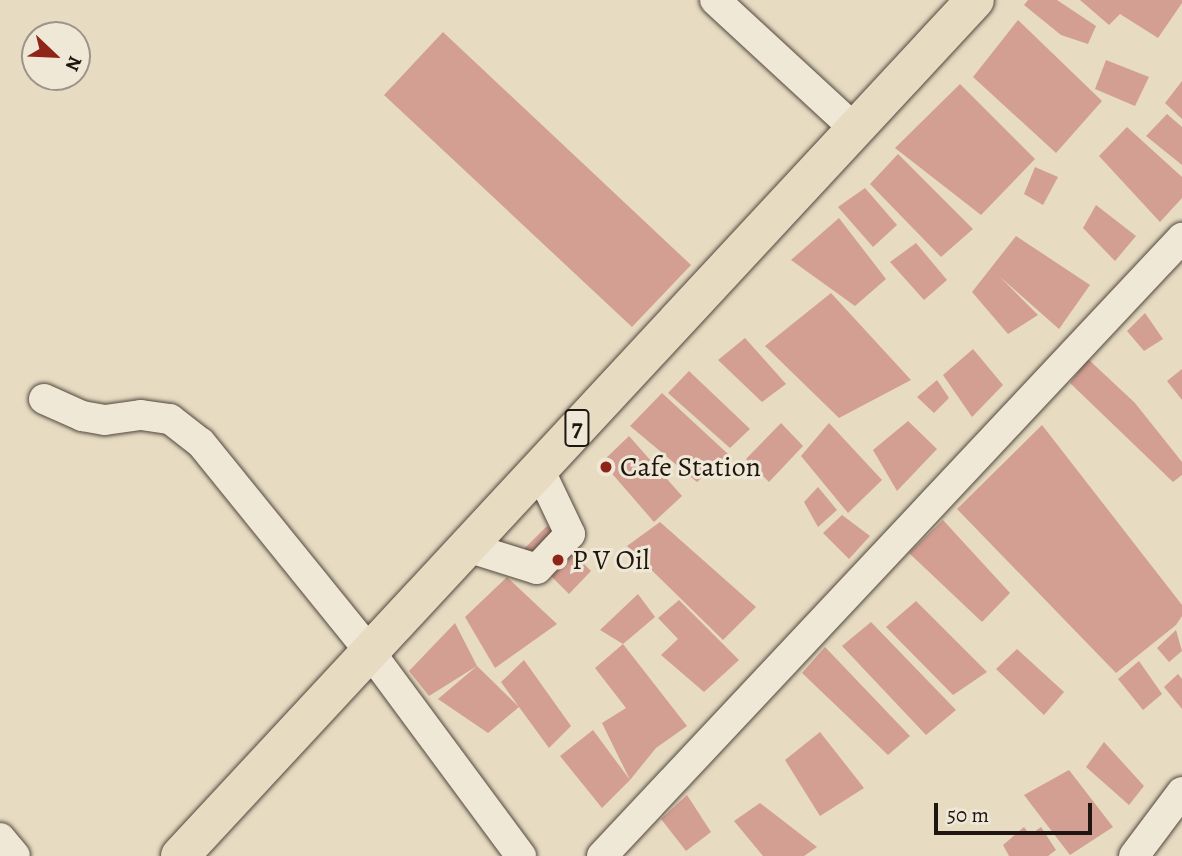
<!DOCTYPE html>
<style>
body{margin:0}
#map{position:relative;width:1182px;height:856px;overflow:hidden;background:#e7dbc2;font-family:Alegreya,serif}
div>[style]{position:absolute}
[style*='--x']{left:calc(var(--x)*1px);top:calc(var(--y)*1px);width:calc(var(--w)*1px);rotate:calc(var(--a)*1deg)}
.building>*{inset:0;background:#d39f92}
.roads{filter:drop-shadow(0 0 2px #51473c) drop-shadow(0 0 2px #51473c)}
.minor>*{height:30px;margin:-15px;padding:0 15px;transform-origin:15px;border-radius:15px;background:#efe8d7}
.highway>*{height:38px;margin:-19px;padding:0 19px;transform-origin:19px;border-radius:19px;background:#e7dbc2}
.dots>*{width:19px;height:19px;translate:-50% -50%;box-sizing:border-box;border:4px solid #efe8d7;border-radius:50%}
span{translate:-50% -50%;white-space:nowrap;text-align:center;line-height:1.15;-webkit-text-stroke:6px #efe8d7;paint-order:stroke}
.shield-label span{padding:2px 5px;background:#efe8d7;border:2px solid;border-radius:5px;-webkit-text-stroke-width:0}
.shield-label{font-size:26px;color:#1f160f;font-weight:700}
.poi-label{font-size:28px;color:#1f160f}
.left{translate:0 -50%;text-align:left}
.north{position:absolute;left:21px;top:21px;width:70px;height:70px;box-sizing:border-box;background:#efe8d7;border:2px solid #9c9487;border-radius:50%;rotate:113deg;font-size:19px;font-weight:700;line-height:28px;text-align:center;color:#1f160f}
.north::after{content:'';display:block;margin:auto;width:24px;height:32px;background:#8f2418;clip-path:polygon(50% 0,100% 100%,50% 72%,0 100%)}
.scale{position:absolute;left:934px;top:803px;width:158px;height:32px;box-sizing:border-box;border:4px solid #1f160f;border-top:0;padding-left:9px;font-size:21px;line-height:24px;white-space:nowrap;color:#1f160f;-webkit-text-stroke:5px #efe8d7;paint-order:stroke}
</style>
<div id="map">
<div class="building">
<i style="clip-path:polygon(1028px 0,1057px 0,1096px 26px,1088px 44px,1061px 35px,1024px 5px)"></i>
<i style="clip-path:polygon(1080px 0,1182px 0,1182px 3px,1158px 38px,1120px 14px,1109px 25px)"></i>
<i style="clip-path:polygon(1018px 20px,1102px 101px,1056px 153px,973px 77px)"></i>
<i style="clip-path:polygon(443px 32px,691px 265px,632px 327px,384px 95px)"></i>
<i style="clip-path:polygon(1106px 60px,1149px 77px,1135px 106px,1095px 89px)"></i>
<i style="clip-path:polygon(1182px 81px,1182px 119px,1165px 103px)"></i>
<i style="clip-path:polygon(960px 84px,1035px 159px,981px 215px,895px 148px)"></i>
<i style="clip-path:polygon(1167px 114px,1182px 127px,1182px 165px,1146px 136px)"></i>
<i style="clip-path:polygon(1127px 127px,1182px 177px,1182px 198px,1160px 222px,1099px 156px)"></i>
<i style="clip-path:polygon(898px 154px,973px 229px,941px 257px,870px 184px)"></i>
<i style="clip-path:polygon(1035px 167px,1058px 177px,1043px 205px,1024px 194px)"></i>
<i style="clip-path:polygon(865px 188px,897px 225px,873px 247px,838px 207px)"></i>
<i style="clip-path:polygon(1096px 205px,1136px 236px,1115px 261px,1083px 228px)"></i>
<i style="clip-path:polygon(839px 218px,886px 279px,855px 306px,791px 260px)"></i>
<i style="clip-path:polygon(1016px 236px,1090px 285px,1059px 329px,999px 276px,1038px 315px,1008px 334px,972px 292px)"></i>
<i style="clip-path:polygon(916px 243px,947px 280px,924px 300px,890px 262px)"></i>
<i style="clip-path:polygon(831px 293px,911px 380px,839px 418px,765px 346px)"></i>
<i style="clip-path:polygon(1145px 313px,1163px 339px,1144px 351px,1127px 331px)"></i>
<i style="clip-path:polygon(745px 338px,786px 384px,762px 402px,718px 360px)"></i>
<i style="clip-path:polygon(973px 349px,1003px 385px,972px 417px,943px 375px)"></i>
<i style="clip-path:polygon(1088px 359px,1135px 403px,1182px 462px,1182px 475px,1173px 482px,1070px 383px)"></i>
<i style="clip-path:polygon(1182px 369px,1182px 400px,1167px 381px)"></i>
<i style="clip-path:polygon(689px 371px,750px 429px,730px 448px,668px 393px)"></i>
<i style="clip-path:polygon(937px 380px,949px 398px,934px 413px,917px 397px)"></i>
<i style="clip-path:polygon(662px 393px,728px 454px,697px 482px,630px 426px)"></i>
<i style="clip-path:polygon(908px 421px,937px 449px,897px 491px,873px 450px)"></i>
<i style="clip-path:polygon(781px 423px,803px 446px,769px 482px,746px 459px)"></i>
<i style="clip-path:polygon(829px 423px,882px 480px,848px 513px,801px 456px)"></i>
<i style="clip-path:polygon(1042px 425px,1182px 605px,1182px 616px,1176px 625px,1116px 673px,957px 509px)"></i>
<i style="clip-path:polygon(629px 436px,682px 496px,654px 522px,602px 462px)"></i>
<i style="clip-path:polygon(818px 487px,837px 510px,818px 527px,804px 502px)"></i>
<i style="clip-path:polygon(842px 515px,870px 536px,849px 559px,823px 533px)"></i>
<i style="clip-path:polygon(943px 520px,1010px 593px,982px 622px,909px 553px)"></i>
<i style="clip-path:polygon(660px 522px,756px 607px,723px 640px,627px 546px)"></i>
<i style="clip-path:polygon(547px 526px,591px 571px,569px 594px,524px 549px)"></i>
<i style="clip-path:polygon(507px 577px,557px 624px,495px 668px,465px 617px)"></i>
<i style="clip-path:polygon(638px 594px,655px 617px,623px 644px,687px 726px,656px 748px,630px 780px,602px 808px,560px 756px,593px 730px,630px 780px,602px 723px,626px 708px,595px 668px,623px 644px,600px 630px)"></i>
<i style="clip-path:polygon(679px 600px,739px 660px,704px 692px,661px 655px,678px 639px,658px 618px)"></i>
<i style="clip-path:polygon(916px 601px,987px 672px,953px 695px,886px 627px)"></i>
<i style="clip-path:polygon(871px 622px,956px 710px,926px 735px,842px 646px)"></i>
<i style="clip-path:polygon(455px 623px,477px 666px,519px 707px,501px 682px,524px 660px,571px 726px,549px 748px,519px 707px,488px 733px,438px 699px,477px 666px,429px 696px,409px 671px)"></i>
<i style="clip-path:polygon(1176px 630px,1182px 651px,1169px 662px,1157px 648px)"></i>
<i style="clip-path:polygon(825px 647px,910px 736px,888px 755px,802px 673px)"></i>
<i style="clip-path:polygon(1017px 649px,1064px 692px,1044px 715px,996px 669px)"></i>
<i style="clip-path:polygon(1139px 661px,1162px 694px,1143px 710px,1118px 679px)"></i>
<i style="clip-path:polygon(1178px 674px,1182px 679px,1182px 709px,1164px 687px)"></i>
<i style="clip-path:polygon(820px 732px,864px 788px,820px 816px,785px 760px)"></i>
<i style="clip-path:polygon(1104px 742px,1144px 786px,1129px 805px,1086px 767px)"></i>
<i style="clip-path:polygon(1069px 770px,1113px 827px,1070px 855px,1024px 795px)"></i>
<i style="clip-path:polygon(687px 795px,711px 832px,686px 851px,661px 819px)"></i>
<i style="clip-path:polygon(760px 803px,817px 847px,804px 856px,763px 856px,734px 821px)"></i>
<i style="clip-path:polygon(1024px 827px,1030px 835px,1041px 827px,1056px 850px,1048px 856px,1009px 856px,1003px 845px)"></i>
</div>
<div class="roads">
<div class="minor">
<i style="--x:715;--y:0;--w:190;--a:42.7"></i>
<i style="--x:44;--y:399;--w:42;--a:24.1"></i>
<i style="--x:82;--y:416;--w:23;--a:10"></i>
<i style="--x:105;--y:420;--w:36;--a:-8"></i>
<i style="--x:141;--y:415;--w:29;--a:8"></i>
<i style="--x:170;--y:419;--w:39;--a:38"></i>
<i style="--x:201;--y:443;--w:269;--a:51"></i>
<i style="--x:370;--y:652;--w:254;--a:53.5"></i>
<i style="--x:467;--y:547;--w:73;--a:17.4"></i>
<i style="--x:537;--y:569;--w:48;--a:-46.7"></i>
<i style="--x:570;--y:534;--w:72;--a:-115.5"></i>
<i style="--x:0;--y:838;--w:23;--a:50"></i>
<i style="--x:602;--y:856;--w:848;--a:-46.82"></i>
<i style="--x:1134;--y:856;--w:80;--a:-53.1"></i>
</div>
<div class="highway">
<i style="--x:180;--y:856;--w:1168;--a:-47.12"></i>
</div>
</div>
<div class="dots">
<i style="left:606px;top:467px;background:#8f2418"></i>
<i style="left:558px;top:560px;background:#8f2418"></i>
</div>
<div class="shield-label">
<span style="left:577px;top:428px">7</span>
</div>
<div class="poi-label">
<span class="left" style="left:620px;top:467px">Cafe Station</span>
<span class="left" style="left:572px;top:560px">P V Oil</span>
</div>
<div class="north">N</div>
<div class="scale">50 m</div>
</div>
